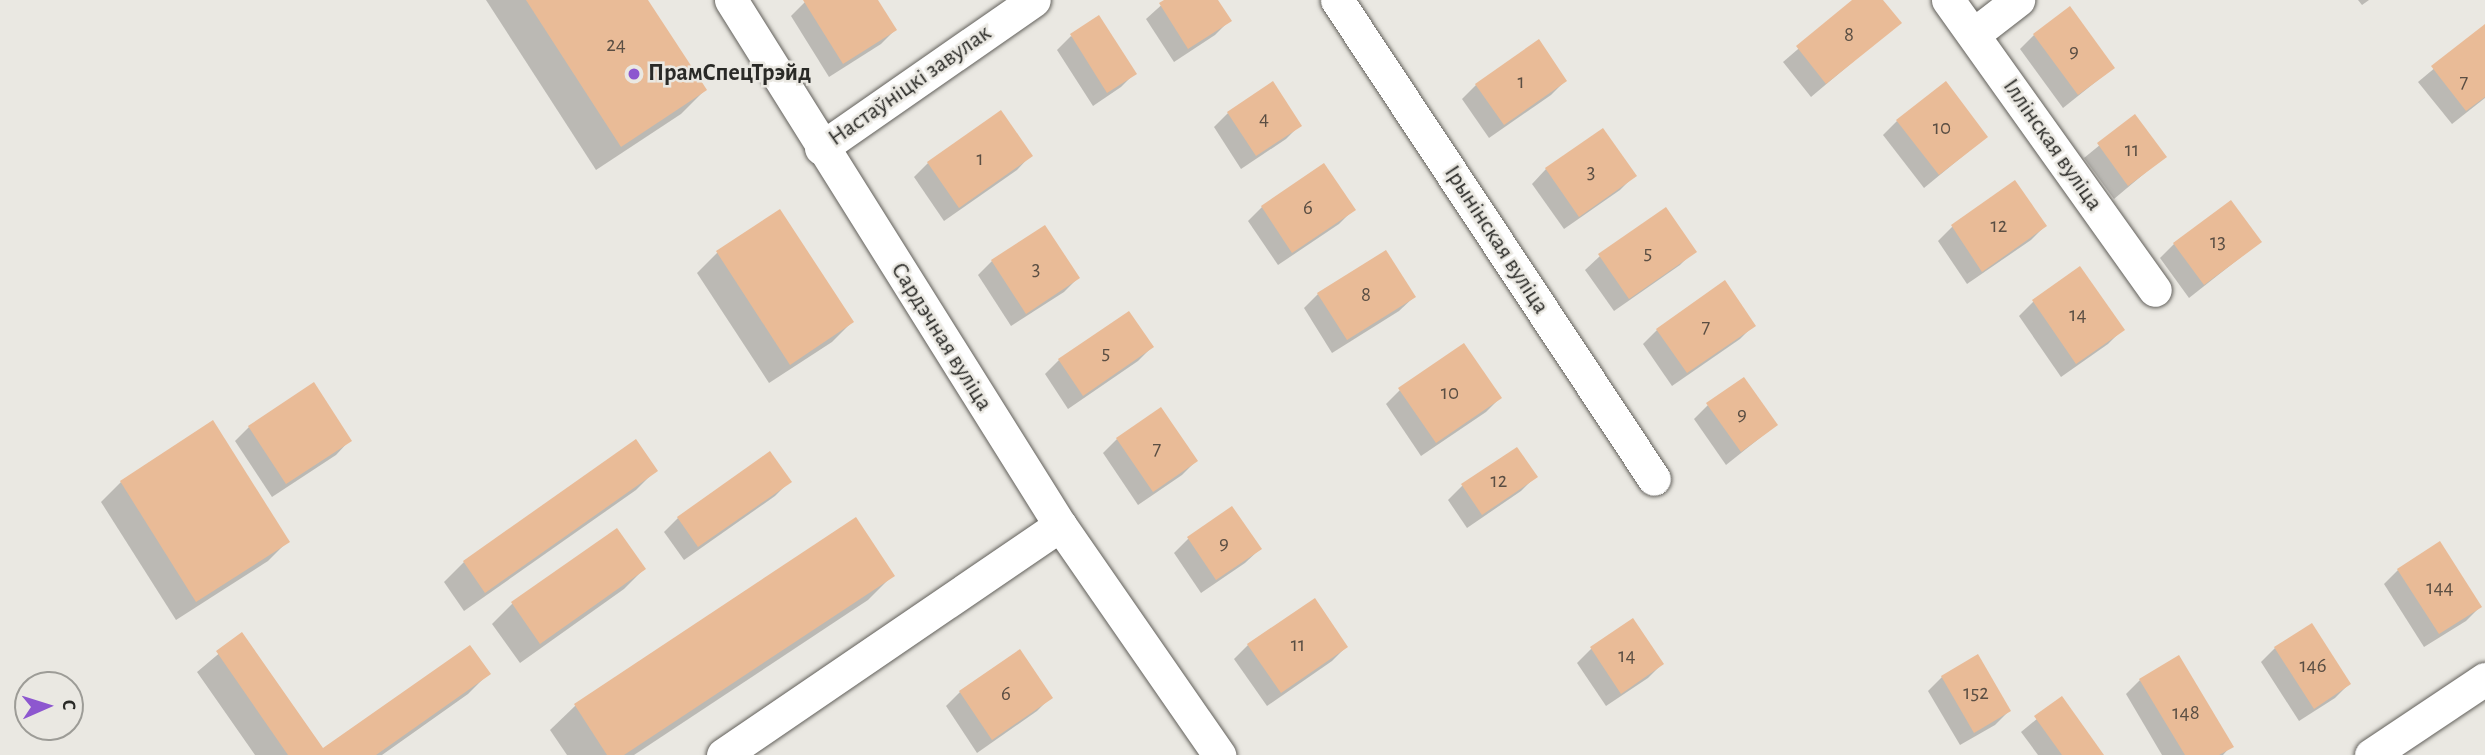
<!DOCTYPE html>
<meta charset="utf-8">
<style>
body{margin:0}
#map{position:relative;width:2485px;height:755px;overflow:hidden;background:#eae8e2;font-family:"Alegreya Sans",sans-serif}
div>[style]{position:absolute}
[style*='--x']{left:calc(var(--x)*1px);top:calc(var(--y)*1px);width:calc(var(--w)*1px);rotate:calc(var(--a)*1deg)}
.shadow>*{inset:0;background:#0003}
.building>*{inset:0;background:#e9bb97}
.roads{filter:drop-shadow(0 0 2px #62605b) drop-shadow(0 0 2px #62605b)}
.street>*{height:33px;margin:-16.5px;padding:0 16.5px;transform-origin:16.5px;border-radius:16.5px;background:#fff}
.dots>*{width:19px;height:19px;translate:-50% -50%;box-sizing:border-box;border:4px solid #eae8e2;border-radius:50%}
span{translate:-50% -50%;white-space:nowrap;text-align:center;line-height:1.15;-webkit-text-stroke:5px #eae8e2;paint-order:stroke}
.number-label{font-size:21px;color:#5a4e43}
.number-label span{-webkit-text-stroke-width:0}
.poi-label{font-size:24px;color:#2a2a27;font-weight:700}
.left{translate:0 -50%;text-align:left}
.street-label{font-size:24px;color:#2a2a27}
.north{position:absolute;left:14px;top:671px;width:70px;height:70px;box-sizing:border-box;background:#eae8e2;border:2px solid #9d9c97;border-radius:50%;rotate:87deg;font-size:19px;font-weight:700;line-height:28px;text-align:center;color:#2a2a27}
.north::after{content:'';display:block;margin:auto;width:24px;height:32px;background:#8d57cf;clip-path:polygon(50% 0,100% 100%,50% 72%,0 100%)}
</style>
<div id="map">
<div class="shadow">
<i style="clip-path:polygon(486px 0,646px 0,705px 90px,681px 114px,596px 170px)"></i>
<i style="clip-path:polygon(807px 0,876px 0,895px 30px,881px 44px,829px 77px,791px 16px)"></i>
<i style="clip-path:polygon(1167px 0,1216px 0,1229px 21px,1215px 35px,1174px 62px,1146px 19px)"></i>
<i style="clip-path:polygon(1855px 0,1881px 0,1899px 23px,1811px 97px,1783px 62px)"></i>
<i style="clip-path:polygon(2358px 0,2369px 0,2362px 5px)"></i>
<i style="clip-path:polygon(2485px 26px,2485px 98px,2452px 124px,2418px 82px)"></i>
<i style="clip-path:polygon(2034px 35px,2113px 68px,2063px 108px,2020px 49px)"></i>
<i style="clip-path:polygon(1071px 36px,1135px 73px,1121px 87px,1093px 106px,1057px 50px)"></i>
<i style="clip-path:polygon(1565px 81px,1551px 95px,1489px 138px,1462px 99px,1476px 85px)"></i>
<i style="clip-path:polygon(1001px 112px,1031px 155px,1017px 170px,944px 221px,914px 177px,928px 163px)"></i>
<i style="clip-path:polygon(1228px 113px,1300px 125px,1286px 139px,1241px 169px,1214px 127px)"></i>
<i style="clip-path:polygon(2134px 117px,2164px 157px,2114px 199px,2084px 158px)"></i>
<i style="clip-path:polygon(1897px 121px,1986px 137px,1924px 188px,1883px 135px)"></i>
<i style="clip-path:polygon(1546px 169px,1634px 176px,1620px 190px,1564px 229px,1532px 184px)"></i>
<i style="clip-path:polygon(2015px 183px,2045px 226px,2031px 240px,1967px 284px,1938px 241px,1952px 227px)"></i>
<i style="clip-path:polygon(1262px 207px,1353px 210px,1339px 224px,1278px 265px,1248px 221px)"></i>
<i style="clip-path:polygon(780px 211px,852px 322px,832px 342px,769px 383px,697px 273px,717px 253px)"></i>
<i style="clip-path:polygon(2260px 242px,2189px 298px,2160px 258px,2174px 244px)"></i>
<i style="clip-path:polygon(1694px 251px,1680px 265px,1614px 311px,1585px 270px,1600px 256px)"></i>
<i style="clip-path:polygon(992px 261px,1078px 278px,1064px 292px,1011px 326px,978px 275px)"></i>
<i style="clip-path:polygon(2080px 269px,2122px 330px,2108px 344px,2061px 377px,2019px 316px,2033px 302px)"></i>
<i style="clip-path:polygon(1318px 294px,1414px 297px,1399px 311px,1332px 353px,1304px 308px)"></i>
<i style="clip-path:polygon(1128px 313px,1152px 347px,1138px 361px,1068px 409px,1045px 374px,1059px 360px)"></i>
<i style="clip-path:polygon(1754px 325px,1740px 339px,1672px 386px,1643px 344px,1657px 330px)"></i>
<i style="clip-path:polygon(1400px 390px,1500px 398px,1486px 412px,1421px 456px,1386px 404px)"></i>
<i style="clip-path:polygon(1708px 405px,1776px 425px,1726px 465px,1694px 419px)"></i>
<i style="clip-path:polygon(249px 427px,350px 440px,336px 455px,272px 497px,235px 441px)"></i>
<i style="clip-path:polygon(1117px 439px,1196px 461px,1182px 475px,1138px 505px,1103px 453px)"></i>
<i style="clip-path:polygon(1516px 449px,1535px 477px,1521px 491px,1467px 528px,1448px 500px,1462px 486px)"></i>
<i style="clip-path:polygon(656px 470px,636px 490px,464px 611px,444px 582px,464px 562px)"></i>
<i style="clip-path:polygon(121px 482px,288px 541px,268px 561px,176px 620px,101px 502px)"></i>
<i style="clip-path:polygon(789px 482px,775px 496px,684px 560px,664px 532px,678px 518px)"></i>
<i style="clip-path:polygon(1232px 509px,1260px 549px,1245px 563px,1201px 593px,1174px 553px,1188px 539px)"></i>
<i style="clip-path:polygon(855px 520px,893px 575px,868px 600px,634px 755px,567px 755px,550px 730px,575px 706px)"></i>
<i style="clip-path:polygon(616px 530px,644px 569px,624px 589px,520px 663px,492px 624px,512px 604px)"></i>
<i style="clip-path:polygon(2398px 570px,2480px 607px,2466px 621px,2424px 647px,2384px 584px)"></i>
<i style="clip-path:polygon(1632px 620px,1662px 664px,1648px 678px,1606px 706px,1577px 663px,1591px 649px)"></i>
<i style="clip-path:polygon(241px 635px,322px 751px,488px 674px,468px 694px,382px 755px,255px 755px,197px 672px)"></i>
<i style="clip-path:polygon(1248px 645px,1346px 647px,1332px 661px,1267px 706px,1234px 659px)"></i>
<i style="clip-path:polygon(2275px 648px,2349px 684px,2335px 698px,2299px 721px,2261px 662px)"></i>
<i style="clip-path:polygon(1942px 677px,2009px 711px,1995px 725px,1960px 745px,1928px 691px)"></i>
<i style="clip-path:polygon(2140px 680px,2231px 746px,2223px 755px,2162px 755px,2126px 694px)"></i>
<i style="clip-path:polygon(960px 692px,1051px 697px,1037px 711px,977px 753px,946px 706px)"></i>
<i style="clip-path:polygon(2061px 699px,2102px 755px,2038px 755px,2021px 732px)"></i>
</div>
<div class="building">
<i style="clip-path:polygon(526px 0,648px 0,707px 90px,621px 147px)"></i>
<i style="clip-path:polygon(803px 0,878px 0,897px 30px,843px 64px)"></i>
<i style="clip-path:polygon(1164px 0,1218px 0,1232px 21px,1188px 49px,1159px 3px)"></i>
<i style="clip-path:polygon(1852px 0,1883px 0,1902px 23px,1826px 84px,1796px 46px)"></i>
<i style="clip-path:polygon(2070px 6px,2115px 68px,2078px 95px,2033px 34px)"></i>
<i style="clip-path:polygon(1099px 15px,1137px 74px,1107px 93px,1070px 34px)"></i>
<i style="clip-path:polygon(2485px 24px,2485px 97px,2466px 111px,2431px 66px)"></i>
<i style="clip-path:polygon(1539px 39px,1567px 81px,1504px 125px,1475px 84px)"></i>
<i style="clip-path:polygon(1273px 81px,1302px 126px,1256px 156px,1227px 112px)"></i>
<i style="clip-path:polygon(1946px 81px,1988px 137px,1939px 175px,1896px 120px)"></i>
<i style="clip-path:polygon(1001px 110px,1033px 156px,959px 208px,927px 162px)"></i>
<i style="clip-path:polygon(2135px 114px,2167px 157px,2128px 186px,2097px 143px)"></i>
<i style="clip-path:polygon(1603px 128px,1637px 176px,1579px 217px,1545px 168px)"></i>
<i style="clip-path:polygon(1324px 163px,1356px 210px,1292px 253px,1261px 206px)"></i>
<i style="clip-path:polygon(2015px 180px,2047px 226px,1982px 272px,1951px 225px)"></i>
<i style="clip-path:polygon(2231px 200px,2262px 242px,2204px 285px,2173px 243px)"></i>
<i style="clip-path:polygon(1666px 207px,1697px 252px,1629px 299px,1598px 254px)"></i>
<i style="clip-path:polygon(780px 209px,854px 322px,790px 365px,716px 251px)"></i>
<i style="clip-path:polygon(1045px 225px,1080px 278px,1026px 314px,991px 260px)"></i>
<i style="clip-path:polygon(1386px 250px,1416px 297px,1347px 340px,1317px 293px)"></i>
<i style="clip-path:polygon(2080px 266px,2125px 330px,2076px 364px,2032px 300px)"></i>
<i style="clip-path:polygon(1725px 280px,1756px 326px,1687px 373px,1656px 329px)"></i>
<i style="clip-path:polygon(1129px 311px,1154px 347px,1083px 396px,1058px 359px)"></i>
<i style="clip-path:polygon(1464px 343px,1502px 398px,1436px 443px,1398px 388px)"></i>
<i style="clip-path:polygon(1744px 377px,1778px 425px,1741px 452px,1706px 403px)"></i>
<i style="clip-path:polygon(314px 382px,352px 441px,286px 484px,248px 426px)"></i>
<i style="clip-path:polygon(1161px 407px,1198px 461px,1153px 492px,1116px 438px)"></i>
<i style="clip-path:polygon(213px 420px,290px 542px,196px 602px,120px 481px)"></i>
<i style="clip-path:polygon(636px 439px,658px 471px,485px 593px,463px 561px)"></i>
<i style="clip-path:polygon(1517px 447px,1538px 477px,1482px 515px,1461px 484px)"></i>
<i style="clip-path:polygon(770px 451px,792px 482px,698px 547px,677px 517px)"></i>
<i style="clip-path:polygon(1232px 506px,1262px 549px,1216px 580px,1187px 537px)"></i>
<i style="clip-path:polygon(856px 517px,895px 576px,624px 755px,607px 755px,574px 704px)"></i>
<i style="clip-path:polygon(617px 528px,646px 569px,540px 644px,511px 602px)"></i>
<i style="clip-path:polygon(2440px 541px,2482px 607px,2439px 634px,2397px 569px)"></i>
<i style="clip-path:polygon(1315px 598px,1348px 647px,1281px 693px,1247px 644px)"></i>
<i style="clip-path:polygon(1633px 618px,1664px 664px,1621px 694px,1590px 647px)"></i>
<i style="clip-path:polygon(2312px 623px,2351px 684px,2314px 709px,2274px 647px)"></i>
<i style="clip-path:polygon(242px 632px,323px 748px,470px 645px,491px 674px,376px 755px,288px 755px,216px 651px)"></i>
<i style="clip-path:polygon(1020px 649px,1053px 698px,992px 740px,959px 691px)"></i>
<i style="clip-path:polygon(1978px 654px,2011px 711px,1974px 733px,1941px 676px)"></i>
<i style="clip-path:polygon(2179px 655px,2234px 747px,2219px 755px,2185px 755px,2139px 679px)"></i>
<i style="clip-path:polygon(2062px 696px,2104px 755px,2062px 755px,2034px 716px)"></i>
</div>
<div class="roads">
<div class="street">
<i style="--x:731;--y:0;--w:620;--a:57.93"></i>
<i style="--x:1060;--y:525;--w:280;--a:55.3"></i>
<i style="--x:1337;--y:0;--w:574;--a:56.5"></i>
<i style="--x:1948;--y:0;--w:356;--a:54.5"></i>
<i style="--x:1974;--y:34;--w:56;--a:-37.7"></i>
<i style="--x:821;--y:148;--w:259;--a:-34.8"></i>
<i style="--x:723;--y:755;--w:408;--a:-34.3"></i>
<i style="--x:2371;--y:755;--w:137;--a:-33.7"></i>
</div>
</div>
<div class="dots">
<i style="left:634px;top:74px;background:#8d57cf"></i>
</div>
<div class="number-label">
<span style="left:1849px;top:35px">8</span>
<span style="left:616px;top:45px">24</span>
<span style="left:2074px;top:51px">9</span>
<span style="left:1521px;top:82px">1</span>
<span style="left:2464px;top:82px">7</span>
<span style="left:1264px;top:119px">4</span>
<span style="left:1942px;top:128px">10</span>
<span style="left:2132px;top:150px">11</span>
<span style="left:980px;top:159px">1</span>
<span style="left:1591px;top:172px">3</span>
<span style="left:1308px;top:208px">6</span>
<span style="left:1999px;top:226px">12</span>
<span style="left:2218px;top:242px">13</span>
<span style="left:1648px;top:253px">5</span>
<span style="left:1036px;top:269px">3</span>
<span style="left:1366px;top:295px">8</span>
<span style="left:2078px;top:315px">14</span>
<span style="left:1706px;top:327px">7</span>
<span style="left:1106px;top:353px">5</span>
<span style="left:1450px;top:393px">10</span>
<span style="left:1742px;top:414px">9</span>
<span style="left:1157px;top:449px">7</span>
<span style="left:1499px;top:481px">12</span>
<span style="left:1224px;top:543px">9</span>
<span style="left:2440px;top:588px">144</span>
<span style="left:1298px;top:645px">11</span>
<span style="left:1627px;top:656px">14</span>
<span style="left:2313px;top:666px">146</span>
<span style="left:1976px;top:693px">152</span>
<span style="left:1006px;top:694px">6</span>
<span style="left:2186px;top:713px">148</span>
</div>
<div class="poi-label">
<span class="left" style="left:648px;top:74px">ПрамСпецТрэйд</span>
</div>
<div class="street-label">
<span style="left:910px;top:86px;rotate:-35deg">Настаўніцкі завулак</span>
<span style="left:2052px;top:145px;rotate:55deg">Іллінская вуліца</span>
<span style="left:1496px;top:240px;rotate:57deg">Ірынінская вуліца</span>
<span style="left:941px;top:337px;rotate:58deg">Сардэчная вуліца</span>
</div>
<div class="north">С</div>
</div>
